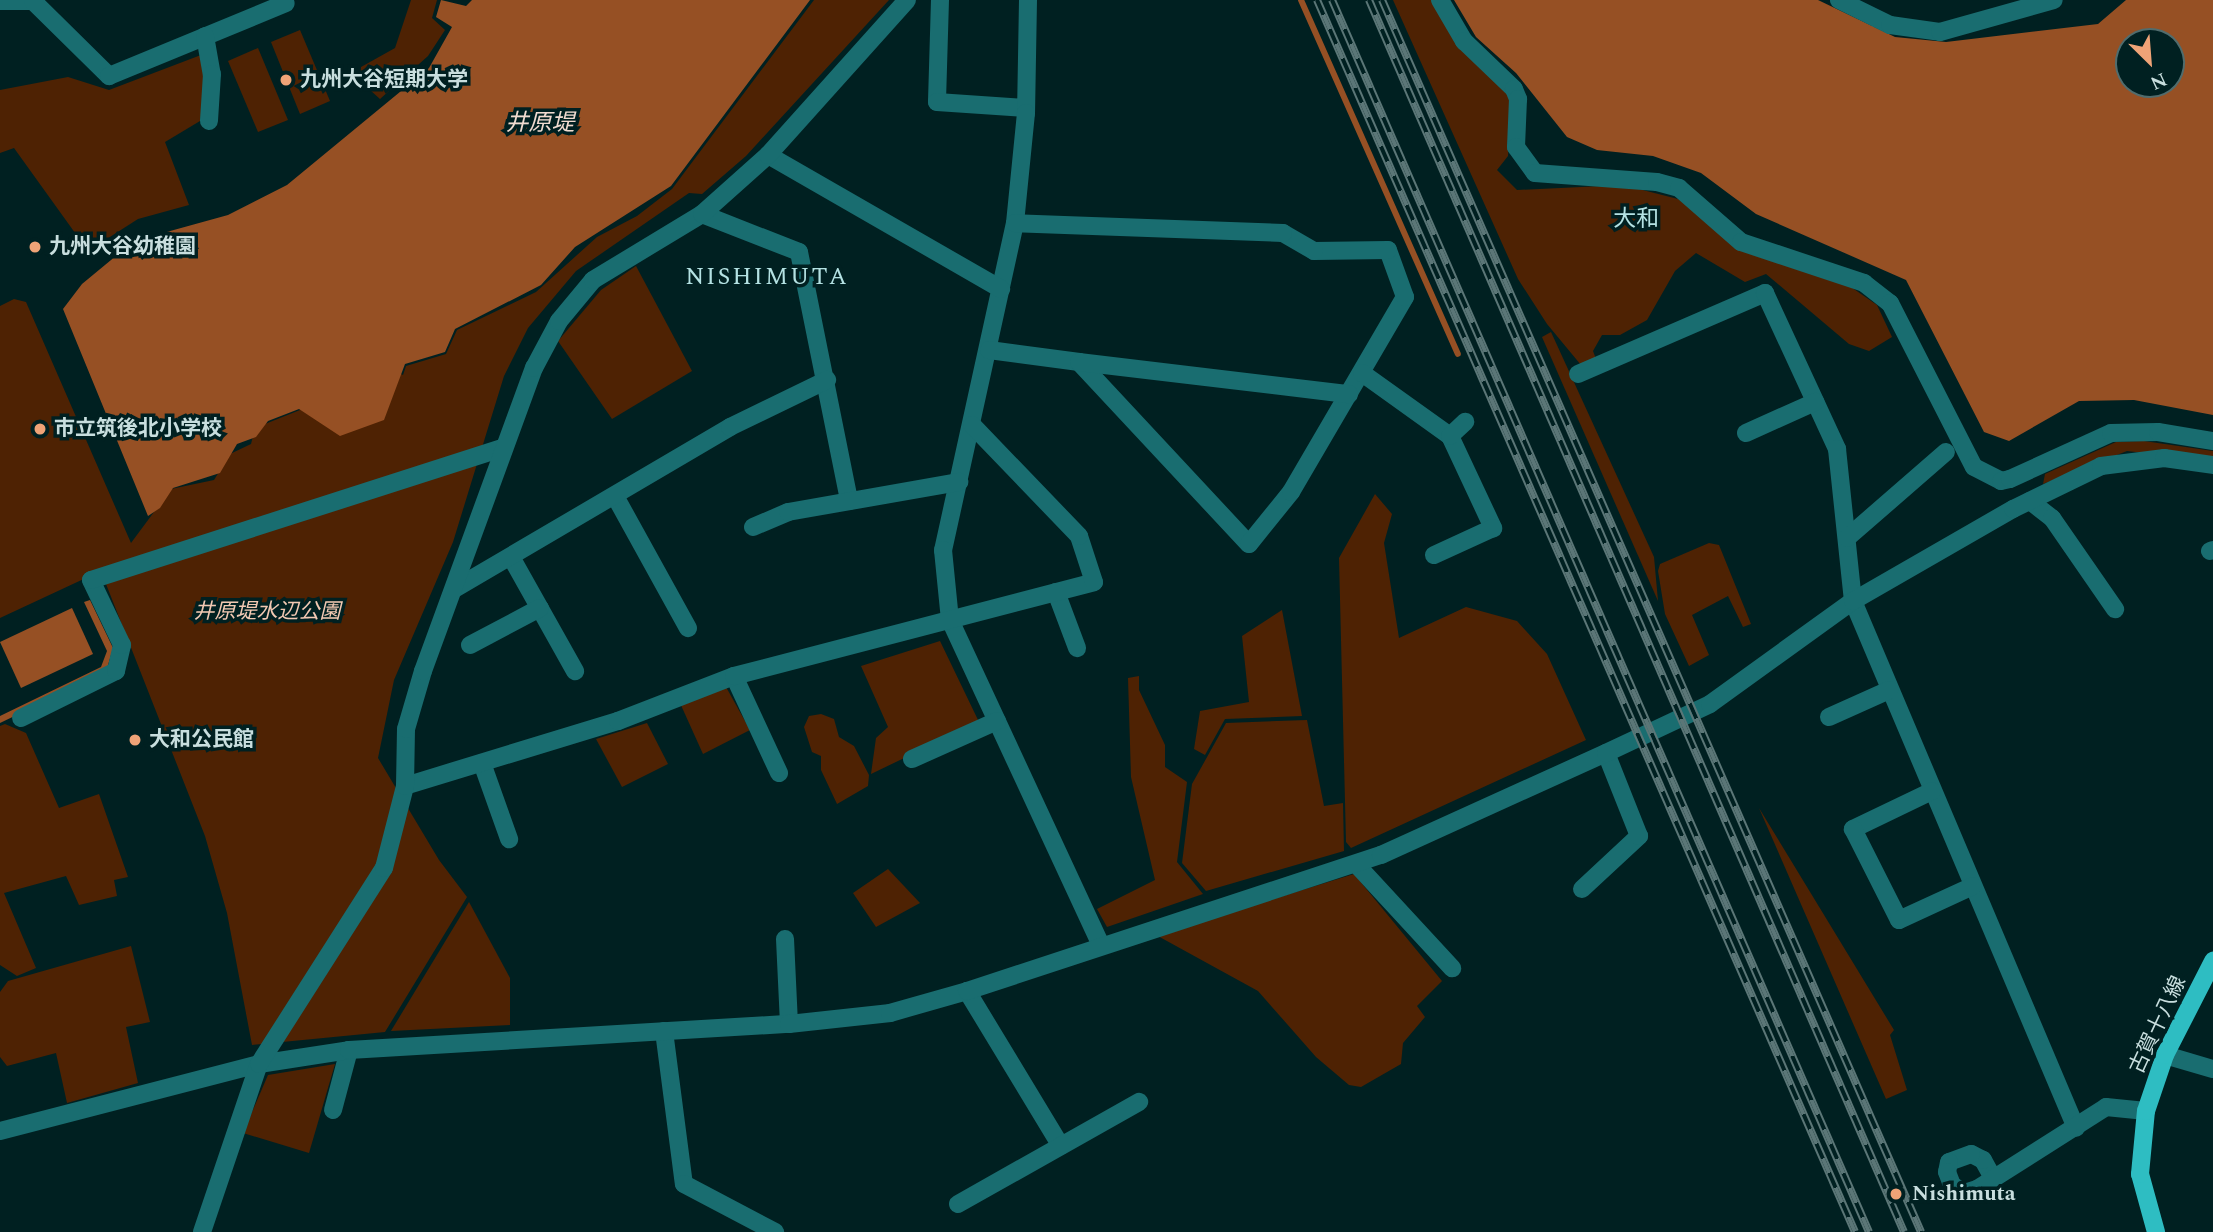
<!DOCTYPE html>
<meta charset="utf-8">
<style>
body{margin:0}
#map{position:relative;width:2213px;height:1232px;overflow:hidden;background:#002021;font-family:Spectral,"Noto Sans JP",serif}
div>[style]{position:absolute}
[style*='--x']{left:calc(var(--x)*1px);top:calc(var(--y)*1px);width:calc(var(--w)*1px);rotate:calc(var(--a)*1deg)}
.green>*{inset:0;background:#4e2203}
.water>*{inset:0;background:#965024}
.stream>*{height:6px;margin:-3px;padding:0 3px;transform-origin:3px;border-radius:3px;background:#965024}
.minor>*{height:18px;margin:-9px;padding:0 9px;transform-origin:9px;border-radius:9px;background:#196d70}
.major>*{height:18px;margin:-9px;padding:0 9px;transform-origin:9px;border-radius:9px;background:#2ebdc2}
.rail>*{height:8px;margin-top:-4px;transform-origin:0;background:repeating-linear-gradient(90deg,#002021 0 16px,#5b7677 0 32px);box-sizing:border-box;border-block:2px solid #5b7677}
.dots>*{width:19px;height:19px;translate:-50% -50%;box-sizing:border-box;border:4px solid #002021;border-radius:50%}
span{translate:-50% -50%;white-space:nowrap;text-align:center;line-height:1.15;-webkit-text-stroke:7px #002021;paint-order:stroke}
.poi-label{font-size:21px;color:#c8dede;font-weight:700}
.left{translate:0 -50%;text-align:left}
.park-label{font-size:21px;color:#f2c9b3;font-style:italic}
.street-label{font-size:21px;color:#c8dede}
.water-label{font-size:23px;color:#f0dbd0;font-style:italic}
.neighbourhood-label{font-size:23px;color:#b4e2e3}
.quarter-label{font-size:24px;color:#b4e2e3;letter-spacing:2px}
.north{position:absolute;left:2115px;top:28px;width:70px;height:70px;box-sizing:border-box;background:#002021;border:2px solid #506c6d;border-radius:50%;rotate:155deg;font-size:19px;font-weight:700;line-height:28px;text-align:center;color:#c8dede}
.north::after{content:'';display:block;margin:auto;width:24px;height:32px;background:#efa377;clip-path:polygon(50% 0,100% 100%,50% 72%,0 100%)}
</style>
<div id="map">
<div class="green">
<i style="clip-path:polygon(411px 0,437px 0,432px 18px,445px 30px,428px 56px,380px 99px,360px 81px,361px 67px,395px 48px)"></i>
<i style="clip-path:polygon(814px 0,889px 0,746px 156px,702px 194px,689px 193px,576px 271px,528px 328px,504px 376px,453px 542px,394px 680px,378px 758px,439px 860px,467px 897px,385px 1032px,252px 1045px,227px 913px,205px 836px,106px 584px,118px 563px,0 618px,0 306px,14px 299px,26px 302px,131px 543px,171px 489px,214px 480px,230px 454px,251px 444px,255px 428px,300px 410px,318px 379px,374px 360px,403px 375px,406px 366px,446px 354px,457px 330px,536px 292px,597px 237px,637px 216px,672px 189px)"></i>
<i style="clip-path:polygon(1393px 0,1434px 0,1512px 99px,1508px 156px,1497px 170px,1517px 190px,1623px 185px,1678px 199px,1715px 225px,1848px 285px,1877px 305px,1892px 337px,1869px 351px,1849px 344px,1766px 274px,1745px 282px,1696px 253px,1675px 271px,1647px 320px,1620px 335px,1602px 335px,1593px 351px,1596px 359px,1581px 365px,1547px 324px,1518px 279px)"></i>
<i style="clip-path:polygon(300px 30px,330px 101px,300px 114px,271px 42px)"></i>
<i style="clip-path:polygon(258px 48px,288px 120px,258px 132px,228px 61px)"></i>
<i style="clip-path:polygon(201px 55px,209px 75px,200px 121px,165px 142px,189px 205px,138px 219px,88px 251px,14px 148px,0 153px,0 90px,68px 77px,109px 90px)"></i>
<i style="clip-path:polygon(636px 266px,692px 371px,612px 419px,558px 341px,601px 290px)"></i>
<i style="clip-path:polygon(1551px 332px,1654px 557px,1658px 601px,1542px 337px)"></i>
<i style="clip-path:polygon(2144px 441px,2213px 451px,2213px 461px,2127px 451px,2043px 484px,2045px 474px,2116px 442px)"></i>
<i style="clip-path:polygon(1375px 494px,1392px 514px,1384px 543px,1399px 638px,1466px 607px,1517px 621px,1547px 654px,1586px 740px,1351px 848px,1346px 842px,1339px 558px)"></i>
<i style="clip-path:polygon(1709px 543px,1719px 545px,1751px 624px,1743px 627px,1728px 596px,1692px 615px,1709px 655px,1689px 666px,1665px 614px,1658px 571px,1660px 564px)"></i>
<i style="clip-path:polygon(1282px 610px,1302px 716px,1225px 719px,1205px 755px,1194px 749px,1200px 711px,1249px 702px,1242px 636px)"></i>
<i style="clip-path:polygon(940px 641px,979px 722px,871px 774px,876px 738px,888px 727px,861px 666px)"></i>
<i style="clip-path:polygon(1139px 676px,1139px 690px,1165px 745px,1165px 767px,1187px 782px,1177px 862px,1203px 894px,1107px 927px,1097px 909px,1155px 880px,1131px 777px,1128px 678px)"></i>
<i style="clip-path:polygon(726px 687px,750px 730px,703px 754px,680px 703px)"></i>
<i style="clip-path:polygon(821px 714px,834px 719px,839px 737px,854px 746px,869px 775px,868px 786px,837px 804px,821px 770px,821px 756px,812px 752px,804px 727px,809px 716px)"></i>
<i style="clip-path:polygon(1307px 720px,1324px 806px,1343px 803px,1344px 851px,1206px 891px,1182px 863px,1192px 784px,1226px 723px)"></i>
<i style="clip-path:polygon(647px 723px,668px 764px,622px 787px,596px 739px)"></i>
<i style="clip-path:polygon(5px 724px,26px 733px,59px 808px,99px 794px,128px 877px,114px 880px,117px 896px,79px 905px,66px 876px,4px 893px,36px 968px,17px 976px,0 965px,0 726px)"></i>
<i style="clip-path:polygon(1759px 808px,1894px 1030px,1890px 1035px,1907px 1090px,1886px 1099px)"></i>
<i style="clip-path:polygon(888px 869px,920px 903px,876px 927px,853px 893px)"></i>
<i style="clip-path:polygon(1354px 874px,1442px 981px,1417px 1006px,1425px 1017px,1403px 1043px,1401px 1064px,1361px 1087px,1349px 1085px,1316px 1057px,1258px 991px,1156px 935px)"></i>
<i style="clip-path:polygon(469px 902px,510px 978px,510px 1025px,391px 1031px)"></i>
<i style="clip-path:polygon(131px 946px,150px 1022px,126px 1027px,138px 1083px,67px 1103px,56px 1053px,7px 1066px,0 1057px,0 992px,8px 981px)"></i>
<i style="clip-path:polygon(335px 1064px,309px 1153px,243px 1133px,268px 1075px)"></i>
</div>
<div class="water">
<i style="clip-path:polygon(441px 0,466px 6px,472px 0,810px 0,671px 186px,575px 247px,541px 285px,455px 329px,445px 352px,405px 364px,384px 420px,340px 436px,299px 409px,268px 421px,256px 437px,237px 444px,220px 473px,173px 488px,160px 508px,148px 516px,63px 309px,82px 284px,134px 241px,228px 215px,287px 185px,429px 68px,452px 27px,436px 17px)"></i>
<i style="clip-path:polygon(evenodd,1454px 0,1818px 0,1895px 37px,1946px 42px,2098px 24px,2126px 0,2213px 0,2213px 415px,2134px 400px,2079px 401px,2009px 441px,1984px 432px,1906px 280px,1756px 214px,1701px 173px,1653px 156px,1597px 150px,1567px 137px,1516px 73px,1476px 37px,1454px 0,2129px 42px,2171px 42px,2171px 84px,2129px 84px,2129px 42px)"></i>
<i style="clip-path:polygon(90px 600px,113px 648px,106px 672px,0 723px,0 716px,101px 667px,107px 651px,84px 602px)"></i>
<i style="clip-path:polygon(72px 608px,93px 654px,21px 688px,0 642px)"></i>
</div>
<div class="stream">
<i style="--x:1301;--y:0;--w:387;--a:66.1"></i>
</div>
<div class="minor">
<i style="--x:940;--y:0;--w:102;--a:91.7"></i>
<i style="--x:937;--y:102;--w:89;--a:3.9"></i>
<i style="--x:1028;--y:0;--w:113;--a:91"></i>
<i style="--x:1026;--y:113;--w:111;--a:95.7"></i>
<i style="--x:1015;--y:223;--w:335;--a:102.4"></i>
<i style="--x:943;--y:550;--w:70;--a:84.3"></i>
<i style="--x:950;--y:620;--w:359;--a:65.1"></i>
<i style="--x:1440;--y:0;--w:48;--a:59.7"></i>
<i style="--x:1464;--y:41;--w:69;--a:43.8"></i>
<i style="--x:1514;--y:89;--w:11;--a:68"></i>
<i style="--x:1518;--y:99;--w:48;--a:92.4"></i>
<i style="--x:1516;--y:147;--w:32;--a:54"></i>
<i style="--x:1535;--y:173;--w:122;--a:4.2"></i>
<i style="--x:1657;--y:182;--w:23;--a:15"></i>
<i style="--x:1679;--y:188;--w:82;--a:41.1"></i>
<i style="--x:1741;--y:242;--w:130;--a:18.4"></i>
<i style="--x:1864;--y:283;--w:33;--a:38"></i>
<i style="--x:1890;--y:303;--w:184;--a:62.9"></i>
<i style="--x:1974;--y:467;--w:30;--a:27"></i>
<i style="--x:2001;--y:481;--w:9;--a:-13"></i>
<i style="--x:2010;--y:479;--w:111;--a:-24.5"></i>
<i style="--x:2111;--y:433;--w:47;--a:-1.2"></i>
<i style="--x:2158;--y:432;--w:56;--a:9.3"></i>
<i style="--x:1839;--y:0;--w:57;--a:26.1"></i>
<i style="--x:1890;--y:25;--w:50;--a:8"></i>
<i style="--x:1940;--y:32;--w:118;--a:-15.7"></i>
<i style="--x:0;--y:1;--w:33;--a:0"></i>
<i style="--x:33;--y:1;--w:107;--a:44.6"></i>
<i style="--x:109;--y:76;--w:191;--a:-22.4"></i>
<i style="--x:205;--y:36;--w:39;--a:80"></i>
<i style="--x:212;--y:74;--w:47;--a:93.7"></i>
<i style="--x:768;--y:155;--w:269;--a:29.9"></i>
<i style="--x:702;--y:214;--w:104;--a:21.4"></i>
<i style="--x:799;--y:252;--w:254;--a:78.6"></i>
<i style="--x:989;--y:350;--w:91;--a:7.6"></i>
<i style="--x:1079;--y:362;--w:249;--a:47"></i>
<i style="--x:1249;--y:544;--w:67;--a:-51.1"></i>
<i style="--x:1291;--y:492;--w:226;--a:-59.7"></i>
<i style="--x:1405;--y:297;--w:50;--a:-109.9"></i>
<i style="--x:1388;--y:250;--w:74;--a:179.2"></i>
<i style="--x:1314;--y:251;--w:36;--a:-150"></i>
<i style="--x:1283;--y:233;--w:268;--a:-177.9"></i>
<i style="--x:1079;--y:362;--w:272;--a:6.8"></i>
<i style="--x:1362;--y:373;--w:108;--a:35.6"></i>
<i style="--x:1450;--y:436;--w:102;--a:64.9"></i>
<i style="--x:1493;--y:528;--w:65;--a:155.4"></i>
<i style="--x:1578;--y:374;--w:204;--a:-23.4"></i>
<i style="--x:1765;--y:293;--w:172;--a:65.2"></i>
<i style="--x:1837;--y:449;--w:153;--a:84"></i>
<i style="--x:1853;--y:601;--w:572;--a:67.06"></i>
<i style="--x:1746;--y:433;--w:76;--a:-24.2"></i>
<i style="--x:1450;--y:436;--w:21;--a:-43"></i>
<i style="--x:615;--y:496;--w:151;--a:61.1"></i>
<i style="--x:2030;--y:501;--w:28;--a:38"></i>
<i style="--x:2052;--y:518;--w:111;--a:55.3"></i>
<i style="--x:753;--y:527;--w:38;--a:-23"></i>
<i style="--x:788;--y:512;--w:174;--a:-10"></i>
<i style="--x:1847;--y:538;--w:131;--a:-41"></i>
<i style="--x:2210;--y:551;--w:3;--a:-18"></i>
<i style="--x:511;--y:557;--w:131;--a:60.7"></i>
<i style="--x:456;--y:588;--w:318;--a:-30.4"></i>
<i style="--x:730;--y:427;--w:108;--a:-25.9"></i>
<i style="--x:1056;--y:592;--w:60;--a:69.4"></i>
<i style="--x:470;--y:645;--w:79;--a:-27.9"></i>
<i style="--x:734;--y:676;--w:107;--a:65.1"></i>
<i style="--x:1829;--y:717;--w:66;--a:-24.2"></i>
<i style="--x:21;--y:718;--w:106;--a:-26.3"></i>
<i style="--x:116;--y:671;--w:27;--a:-77"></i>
<i style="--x:122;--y:645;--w:72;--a:-115.5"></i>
<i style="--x:91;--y:580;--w:433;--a:-17.8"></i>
<i style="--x:912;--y:759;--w:93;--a:-24.1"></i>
<i style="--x:482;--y:763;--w:81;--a:70.4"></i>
<i style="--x:405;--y:786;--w:223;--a:-17"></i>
<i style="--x:618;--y:721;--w:124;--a:-21.2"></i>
<i style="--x:734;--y:676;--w:372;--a:-14.6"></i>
<i style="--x:1094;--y:582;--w:48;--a:-108.1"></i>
<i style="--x:1079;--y:536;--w:154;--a:-133.9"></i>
<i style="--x:1932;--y:791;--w:88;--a:154.3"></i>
<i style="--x:1853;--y:829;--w:102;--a:63.2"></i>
<i style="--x:1899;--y:920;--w:81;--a:-24.7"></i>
<i style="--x:1356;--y:864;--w:142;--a:47.3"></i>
<i style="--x:1582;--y:889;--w:78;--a:-42.9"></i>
<i style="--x:1639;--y:836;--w:89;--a:-111.7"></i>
<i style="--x:785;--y:939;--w:85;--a:87.3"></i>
<i style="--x:967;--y:991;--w:181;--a:58.8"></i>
<i style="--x:664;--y:1031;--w:154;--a:82.6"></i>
<i style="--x:684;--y:1184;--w:103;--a:27.8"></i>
<i style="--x:2165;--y:1055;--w:50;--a:16.3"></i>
<i style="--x:333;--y:1110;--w:62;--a:-75.1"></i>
<i style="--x:0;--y:1131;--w:268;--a:-14.5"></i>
<i style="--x:259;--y:1064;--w:91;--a:-8.8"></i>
<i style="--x:349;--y:1050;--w:441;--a:-3.4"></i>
<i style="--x:789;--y:1024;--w:102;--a:-6.2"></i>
<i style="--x:890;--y:1013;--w:80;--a:-15.9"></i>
<i style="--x:967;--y:991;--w:436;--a:-18.2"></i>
<i style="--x:1381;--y:855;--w:247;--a:-24.4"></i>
<i style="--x:1606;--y:753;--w:115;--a:-25.2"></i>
<i style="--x:1710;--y:704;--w:176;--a:-35.8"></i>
<i style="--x:1853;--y:601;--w:185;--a:-29.9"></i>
<i style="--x:2013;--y:509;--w:98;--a:-26"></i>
<i style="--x:2101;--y:466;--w:64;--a:-7.2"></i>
<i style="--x:2164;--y:458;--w:49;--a:8.1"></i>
<i style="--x:1993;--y:1178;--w:21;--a:-119"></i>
<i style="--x:1983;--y:1160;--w:13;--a:-153"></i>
<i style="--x:1971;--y:1154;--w:23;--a:160"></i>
<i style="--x:1949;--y:1162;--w:10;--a:101"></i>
<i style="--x:1947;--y:1172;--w:14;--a:69"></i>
<i style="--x:1952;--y:1185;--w:14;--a:34"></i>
<i style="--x:1964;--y:1193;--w:14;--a:-17"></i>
<i style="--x:1977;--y:1189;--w:153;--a:-32.4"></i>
<i style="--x:2106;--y:1107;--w:40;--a:5.7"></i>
<i style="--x:958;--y:1204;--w:208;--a:-29.4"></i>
<i style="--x:202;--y:1232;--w:177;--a:-71.3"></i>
<i style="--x:259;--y:1064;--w:232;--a:-57.5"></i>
<i style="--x:384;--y:868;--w:85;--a:-75.6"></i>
<i style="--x:405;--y:786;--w:57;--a:-89"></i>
<i style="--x:406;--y:729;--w:60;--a:-73.7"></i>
<i style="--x:423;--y:671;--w:323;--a:-69.9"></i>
<i style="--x:534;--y:368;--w:53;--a:-62"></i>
<i style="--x:559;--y:321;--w:53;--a:-50.3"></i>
<i style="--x:593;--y:280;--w:127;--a:-31.2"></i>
<i style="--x:702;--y:214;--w:89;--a:-41.8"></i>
<i style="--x:768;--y:155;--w:208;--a:-48.1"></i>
</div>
<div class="major">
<i style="--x:2156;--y:1232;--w:60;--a:-105.4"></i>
<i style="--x:2140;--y:1174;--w:63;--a:-84.6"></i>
<i style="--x:2146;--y:1111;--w:59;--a:-71.3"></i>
<i style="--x:2165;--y:1055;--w:106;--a:-62.9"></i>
</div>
<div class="rail">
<i style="--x:1317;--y:0;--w:1344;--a:66.41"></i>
<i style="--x:1332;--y:0;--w:1344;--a:66.45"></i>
<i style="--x:1369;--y:0;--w:1343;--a:66.53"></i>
<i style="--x:1382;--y:0;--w:1345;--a:66.37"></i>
</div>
<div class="dots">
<i style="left:286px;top:80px;background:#efa377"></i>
<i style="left:35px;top:247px;background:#efa377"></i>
<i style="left:40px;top:429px;background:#efa377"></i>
<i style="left:135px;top:740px;background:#efa377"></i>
<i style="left:1896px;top:1194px;background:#efa377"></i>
</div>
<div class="poi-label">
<span class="left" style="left:300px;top:80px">九州大谷短期大学</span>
<span class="left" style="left:49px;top:247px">九州大谷幼稚園</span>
<span class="left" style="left:54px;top:429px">市立筑後北小学校</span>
<span class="left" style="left:149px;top:740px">大和公民館</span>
<span class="left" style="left:1912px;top:1194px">Nishimuta</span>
</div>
<div class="park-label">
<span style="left:267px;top:612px">井原堤水辺公園</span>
</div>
<div class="street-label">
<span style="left:2158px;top:1025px;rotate:-65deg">古賀十八線</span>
</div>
<div class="water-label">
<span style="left:540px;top:124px">井原堤</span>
</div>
<div class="neighbourhood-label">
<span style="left:1636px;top:220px">大和</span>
</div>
<div class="quarter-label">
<span style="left:767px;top:278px">NISHIMUTA</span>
</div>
<div class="north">N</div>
</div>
